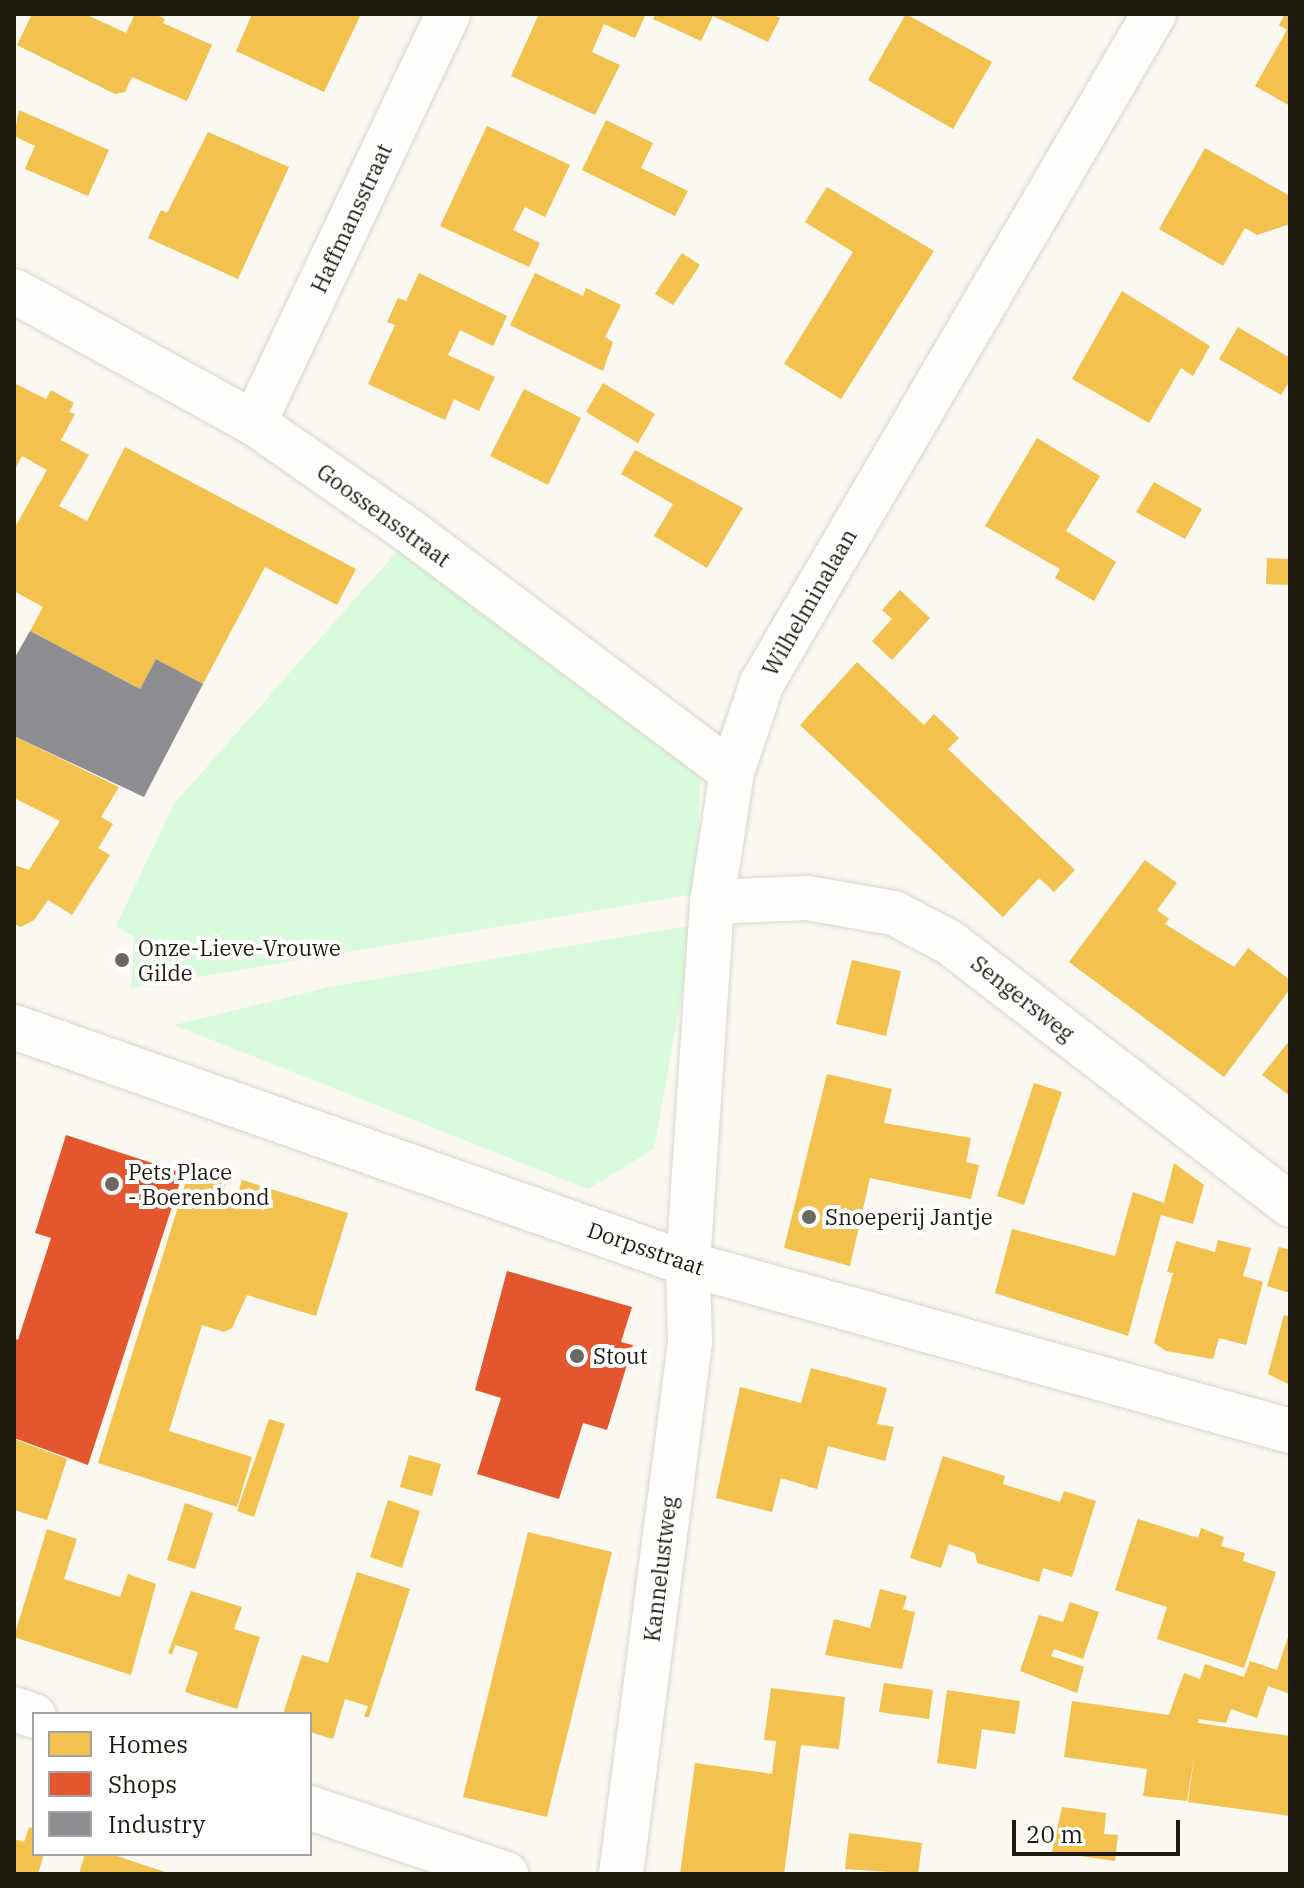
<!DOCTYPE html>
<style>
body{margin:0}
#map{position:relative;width:1304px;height:1888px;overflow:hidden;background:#faf8f1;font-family:"IBM Plex Serif",serif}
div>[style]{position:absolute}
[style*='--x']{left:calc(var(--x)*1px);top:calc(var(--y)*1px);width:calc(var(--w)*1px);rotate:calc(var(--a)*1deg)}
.green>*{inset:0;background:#d9fbdc}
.homes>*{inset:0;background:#f2c14e}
.shops>*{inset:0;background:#e4572e}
.industry>*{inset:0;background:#8d8d92}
.roads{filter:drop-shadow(0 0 2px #d8d5cd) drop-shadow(0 0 2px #d8d5cd)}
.street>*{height:44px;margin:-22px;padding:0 22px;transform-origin:22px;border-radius:22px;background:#fefefd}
.secondary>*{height:44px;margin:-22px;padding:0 22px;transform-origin:22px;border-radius:22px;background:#fefefd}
.dots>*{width:22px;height:22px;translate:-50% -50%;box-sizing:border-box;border:4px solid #fff;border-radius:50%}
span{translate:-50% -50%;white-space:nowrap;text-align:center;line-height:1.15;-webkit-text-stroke:8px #fff;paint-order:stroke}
.street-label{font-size:22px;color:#1f1a10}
.poi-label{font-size:22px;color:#1f1a10}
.left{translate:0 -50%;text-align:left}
.frame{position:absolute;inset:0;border:16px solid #1f1a10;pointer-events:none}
.legend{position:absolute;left:32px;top:1712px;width:280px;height:144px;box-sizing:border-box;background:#fff;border:2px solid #a5a39f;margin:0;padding:10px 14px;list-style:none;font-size:24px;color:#1f1a10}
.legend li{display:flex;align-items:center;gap:16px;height:40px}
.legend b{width:40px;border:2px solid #a5a39f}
.scale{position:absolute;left:1012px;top:1820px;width:168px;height:36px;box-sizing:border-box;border:4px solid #1f1a10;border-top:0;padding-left:10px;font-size:24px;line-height:28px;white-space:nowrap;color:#1f1a10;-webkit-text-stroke:6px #fff;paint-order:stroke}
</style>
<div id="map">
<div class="green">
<i style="clip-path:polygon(406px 541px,701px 775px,694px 894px,131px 988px,134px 937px,116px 926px,174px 804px)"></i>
<i style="clip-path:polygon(688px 926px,691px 943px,654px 1149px,588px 1189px,174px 1025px,334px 986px)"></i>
</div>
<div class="homes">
<i style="clip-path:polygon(32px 14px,85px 14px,126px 33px,135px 14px,154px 14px,165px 19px,163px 23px,212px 45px,187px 101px,132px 77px,125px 92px,115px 94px,17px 45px)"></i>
<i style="clip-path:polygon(252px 14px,361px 14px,324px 92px,236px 51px)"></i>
<i style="clip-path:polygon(539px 14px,645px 16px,635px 38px,604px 24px,592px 52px,620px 65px,595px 115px,511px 76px)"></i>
<i style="clip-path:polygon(656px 14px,771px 14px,780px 18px,768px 42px,713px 16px,701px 41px,653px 19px)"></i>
<i style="clip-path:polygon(906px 14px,992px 62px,953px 129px,868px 80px)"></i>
<i style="clip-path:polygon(1285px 14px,1290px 14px,1290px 106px,1255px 86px,1287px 30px,1279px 25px)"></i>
<i style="clip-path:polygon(19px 110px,109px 150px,88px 196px,25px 169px,35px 146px,14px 136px)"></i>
<i style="clip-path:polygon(606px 120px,653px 143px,641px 168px,688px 191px,675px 216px,582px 170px)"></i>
<i style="clip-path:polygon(487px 126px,570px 165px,545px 217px,525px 207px,513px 230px,540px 243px,529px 267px,440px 226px)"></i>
<i style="clip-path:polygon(208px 132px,289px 167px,238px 279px,148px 238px,161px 210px,167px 213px)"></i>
<i style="clip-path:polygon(1205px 148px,1290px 196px,1290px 224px,1257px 235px,1245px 228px,1223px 266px,1159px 229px)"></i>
<i style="clip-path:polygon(827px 187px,934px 251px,841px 399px,784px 364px,853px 252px,805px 222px)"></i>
<i style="clip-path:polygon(682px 253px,700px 265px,673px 305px,655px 294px)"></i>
<i style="clip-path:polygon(419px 273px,507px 316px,493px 346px,460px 330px,448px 355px,495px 377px,479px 411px,454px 399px,445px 420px,368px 384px,395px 325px,387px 322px,398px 298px,406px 301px)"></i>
<i style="clip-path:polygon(535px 273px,583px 296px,586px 288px,621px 305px,605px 337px,613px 342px,603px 371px,510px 325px)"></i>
<i style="clip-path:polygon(1122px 291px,1210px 346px,1193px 376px,1181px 368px,1149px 423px,1072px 379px)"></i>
<i style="clip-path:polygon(1238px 327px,1290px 358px,1290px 381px,1281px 395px,1219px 359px)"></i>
<i style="clip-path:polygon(14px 383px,46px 399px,51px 390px,74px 403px,69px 412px,75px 414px,61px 440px,89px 455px,59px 506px,87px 521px,125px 447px,356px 569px,337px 605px,265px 567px,203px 684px,156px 659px,140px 689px,30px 631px,43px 607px,14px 591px,14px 529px,47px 470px,22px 456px,14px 471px)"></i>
<i style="clip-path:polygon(603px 383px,655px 414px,638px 443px,586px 412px)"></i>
<i style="clip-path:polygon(524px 389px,581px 418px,548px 485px,490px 456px)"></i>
<i style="clip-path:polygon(1037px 438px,1100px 476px,1066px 531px,1116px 562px,1094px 601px,1055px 578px,1060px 569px,985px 526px)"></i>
<i style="clip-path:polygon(635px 450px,743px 508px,707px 568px,654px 536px,673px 504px,621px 474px)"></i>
<i style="clip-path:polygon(1154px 482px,1202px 509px,1185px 539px,1136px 512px)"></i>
<i style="clip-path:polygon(1267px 558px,1290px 559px,1290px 585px,1266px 584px)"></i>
<i style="clip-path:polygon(900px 590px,930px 618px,892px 660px,872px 641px,892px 619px,882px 610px)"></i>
<i style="clip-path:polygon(857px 662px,924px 725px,934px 714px,959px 738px,948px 749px,1075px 870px,1054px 892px,1039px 878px,1003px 917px,800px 725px)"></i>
<i style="clip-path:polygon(14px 736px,119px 787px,101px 817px,113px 824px,98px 848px,110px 855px,72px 915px,48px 900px,34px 920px,21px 927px,14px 924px,14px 865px,29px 870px,60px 821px,14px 798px)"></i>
<i style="clip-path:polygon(1145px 860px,1177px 883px,1157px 910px,1169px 919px,1165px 924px,1234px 967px,1248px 948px,1290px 980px,1290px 989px,1224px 1077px,1069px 962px)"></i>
<i style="clip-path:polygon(852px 960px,901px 971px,886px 1036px,836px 1024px)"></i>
<i style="clip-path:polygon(1290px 1040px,1290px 1096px,1262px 1075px)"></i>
<i style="clip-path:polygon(827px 1074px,892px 1089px,884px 1123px,971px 1138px,966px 1162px,979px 1165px,971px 1199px,870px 1178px,850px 1266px,784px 1248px)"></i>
<i style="clip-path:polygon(1034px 1083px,1062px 1092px,1024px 1205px,997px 1196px)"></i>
<i style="clip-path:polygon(1174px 1163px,1204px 1185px,1193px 1224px,1161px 1215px,1128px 1336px,995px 1293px,1012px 1229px,1115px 1256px,1133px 1192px,1164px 1203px)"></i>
<i style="clip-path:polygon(203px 1168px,228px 1177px,224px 1189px,238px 1193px,242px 1180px,348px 1213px,316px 1316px,247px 1295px,232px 1328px,224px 1332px,202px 1325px,169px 1431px,252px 1457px,237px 1507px,98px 1463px,187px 1178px,198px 1182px)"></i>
<i style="clip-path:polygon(1218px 1240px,1251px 1248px,1243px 1276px,1263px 1282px,1246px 1345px,1219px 1338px,1213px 1359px,1166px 1351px,1154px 1343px,1173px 1273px,1167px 1272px,1176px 1241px,1215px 1252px)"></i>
<i style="clip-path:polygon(1279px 1247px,1290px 1250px,1290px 1293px,1267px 1286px)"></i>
<i style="clip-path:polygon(1284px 1315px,1290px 1317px,1290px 1385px,1268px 1374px)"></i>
<i style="clip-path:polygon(811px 1368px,887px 1388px,877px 1424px,894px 1427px,885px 1461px,828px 1446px,817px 1489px,781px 1478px,772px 1512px,716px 1498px,740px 1387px,801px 1403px)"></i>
<i style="clip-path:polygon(269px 1419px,285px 1424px,254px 1517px,237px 1511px)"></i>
<i style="clip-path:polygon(14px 1439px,67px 1459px,47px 1520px,14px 1510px)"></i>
<i style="clip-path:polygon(409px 1455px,441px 1464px,432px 1496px,400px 1487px)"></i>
<i style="clip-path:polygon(943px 1456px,1005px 1476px,1003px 1484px,1060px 1502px,1064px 1491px,1096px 1501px,1072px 1577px,1043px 1568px,1039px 1582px,977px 1563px,975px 1553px,949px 1544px,941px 1568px,910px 1558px)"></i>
<i style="clip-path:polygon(388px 1500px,420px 1511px,402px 1568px,370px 1557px)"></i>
<i style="clip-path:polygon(185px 1503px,213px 1513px,195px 1569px,167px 1560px)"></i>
<i style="clip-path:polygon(1138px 1519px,1198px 1538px,1201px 1528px,1224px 1537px,1221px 1546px,1245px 1553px,1243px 1561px,1276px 1572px,1244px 1668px,1157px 1639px,1167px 1607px,1115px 1590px)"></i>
<i style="clip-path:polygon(47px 1529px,77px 1539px,64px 1579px,120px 1597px,128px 1574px,156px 1584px,131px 1675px,14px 1637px)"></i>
<i style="clip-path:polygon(528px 1532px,612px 1552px,547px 1817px,463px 1797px)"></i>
<i style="clip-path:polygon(357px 1572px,410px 1589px,369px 1717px,364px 1717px,368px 1706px,345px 1699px,333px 1739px,310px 1732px,310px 1714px,283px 1714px,302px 1655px,328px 1663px)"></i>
<i style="clip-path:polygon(880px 1589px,907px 1596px,903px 1609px,915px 1612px,902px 1669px,825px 1655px,834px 1619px,870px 1628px)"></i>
<i style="clip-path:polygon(191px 1591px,242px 1607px,234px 1629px,260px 1637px,237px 1709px,185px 1692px,198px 1652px,175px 1645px,172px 1655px,168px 1653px)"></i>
<i style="clip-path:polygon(1070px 1602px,1099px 1612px,1083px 1659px,1054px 1649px,1051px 1656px,1084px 1667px,1077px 1693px,1020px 1671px,1039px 1615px,1063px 1622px)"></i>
<i style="clip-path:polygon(1290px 1631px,1290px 1694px,1268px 1686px,1257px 1718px,1231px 1709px,1226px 1723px,1198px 1719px,1198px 1723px,1290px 1736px,1290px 1816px,1188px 1802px,1195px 1752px,1187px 1801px,1143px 1796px,1147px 1769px,1064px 1757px,1072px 1701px,1169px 1715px,1184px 1673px,1200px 1679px,1205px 1664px,1244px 1677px,1250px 1661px,1277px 1670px)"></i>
<i style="clip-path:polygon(884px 1683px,933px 1690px,929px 1719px,879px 1712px)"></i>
<i style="clip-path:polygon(771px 1688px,845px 1697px,839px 1749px,801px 1745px,784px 1874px,680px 1874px,695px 1763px,772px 1774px,776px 1741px,764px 1740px)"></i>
<i style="clip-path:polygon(947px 1690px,1020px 1701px,1015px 1734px,982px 1729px,976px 1769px,937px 1763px)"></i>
<i style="clip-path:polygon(1062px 1807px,1106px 1813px,1104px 1834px,1118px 1835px,1115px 1861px,1052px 1852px)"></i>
<i style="clip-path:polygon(29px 1827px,34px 1829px,34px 1854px,44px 1854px,38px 1874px,14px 1874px,14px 1839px,24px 1842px)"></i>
<i style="clip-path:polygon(849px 1833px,922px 1843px,918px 1874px,845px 1869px)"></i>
<i style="clip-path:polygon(85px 1854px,111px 1854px,171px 1874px,79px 1874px)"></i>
</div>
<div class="shops">
<i style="clip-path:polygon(66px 1135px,183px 1173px,88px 1465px,14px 1438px,14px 1338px,18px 1340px,51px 1238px,35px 1233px)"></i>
<i style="clip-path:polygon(507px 1271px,632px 1307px,621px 1342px,633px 1345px,607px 1430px,583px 1423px,559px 1499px,477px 1474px,501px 1398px,475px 1390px)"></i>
</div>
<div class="industry">
<i style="clip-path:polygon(30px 631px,140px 689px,156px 659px,203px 684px,144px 797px,14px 736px,14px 659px)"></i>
</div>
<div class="roads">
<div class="street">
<i style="--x:14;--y:291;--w:274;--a:28.8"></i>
<i style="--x:254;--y:423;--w:188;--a:34.8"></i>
<i style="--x:408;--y:530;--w:404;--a:36.8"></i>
<i style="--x:254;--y:423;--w:453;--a:-64.6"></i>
<i style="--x:712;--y:902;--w:95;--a:-2.4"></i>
<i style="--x:807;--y:898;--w:88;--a:9.8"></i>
<i style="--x:894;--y:913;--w:62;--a:27.8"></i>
<i style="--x:949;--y:942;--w:431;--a:37.6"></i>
<i style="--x:14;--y:1709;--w:21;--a:19"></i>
<i style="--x:310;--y:1808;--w:207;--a:18.6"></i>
<i style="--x:621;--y:1874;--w:535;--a:-82.6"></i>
<i style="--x:690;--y:1343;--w:79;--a:-91.5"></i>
<i style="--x:688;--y:1264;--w:363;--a:-86.2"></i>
<i style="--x:712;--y:902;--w:132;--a:-81.3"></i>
<i style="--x:732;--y:772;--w:94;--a:-71.4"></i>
<i style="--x:762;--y:683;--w:775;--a:-59.63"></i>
</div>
<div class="secondary">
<i style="--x:14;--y:1027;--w:714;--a:19.37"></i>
<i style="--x:688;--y:1264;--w:625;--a:15.5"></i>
</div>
</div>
<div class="dots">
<i style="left:122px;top:960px;background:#6c685f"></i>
<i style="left:112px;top:1184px;background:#6c685f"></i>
<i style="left:809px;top:1217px;background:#6c685f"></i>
<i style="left:577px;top:1356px;background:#6c685f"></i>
</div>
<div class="street-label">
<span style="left:351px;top:218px;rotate:-65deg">Haffmansstraat</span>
<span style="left:384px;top:515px;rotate:36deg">Goossensstraat</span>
<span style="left:809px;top:602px;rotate:-60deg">Wilhelminalaan</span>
<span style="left:1023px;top:998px;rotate:38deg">Sengersweg</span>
<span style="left:646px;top:1248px;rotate:19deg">Dorpsstraat</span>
<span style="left:660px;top:1569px;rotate:-83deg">Kannelustweg</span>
</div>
<div class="poi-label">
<span class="left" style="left:138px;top:960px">Onze-Lieve-Vrouwe<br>Gilde</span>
<span class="left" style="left:128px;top:1184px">Pets Place<br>- Boerenbond</span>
<span class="left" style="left:825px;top:1217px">Snoeperij Jantje</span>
<span class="left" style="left:593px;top:1356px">Stout</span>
</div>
<div class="frame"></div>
<ul class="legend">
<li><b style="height:22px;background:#f2c14e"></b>Homes</li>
<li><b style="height:22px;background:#e4572e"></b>Shops</li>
<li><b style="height:22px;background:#8d8d92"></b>Industry</li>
</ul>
<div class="scale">20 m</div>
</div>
